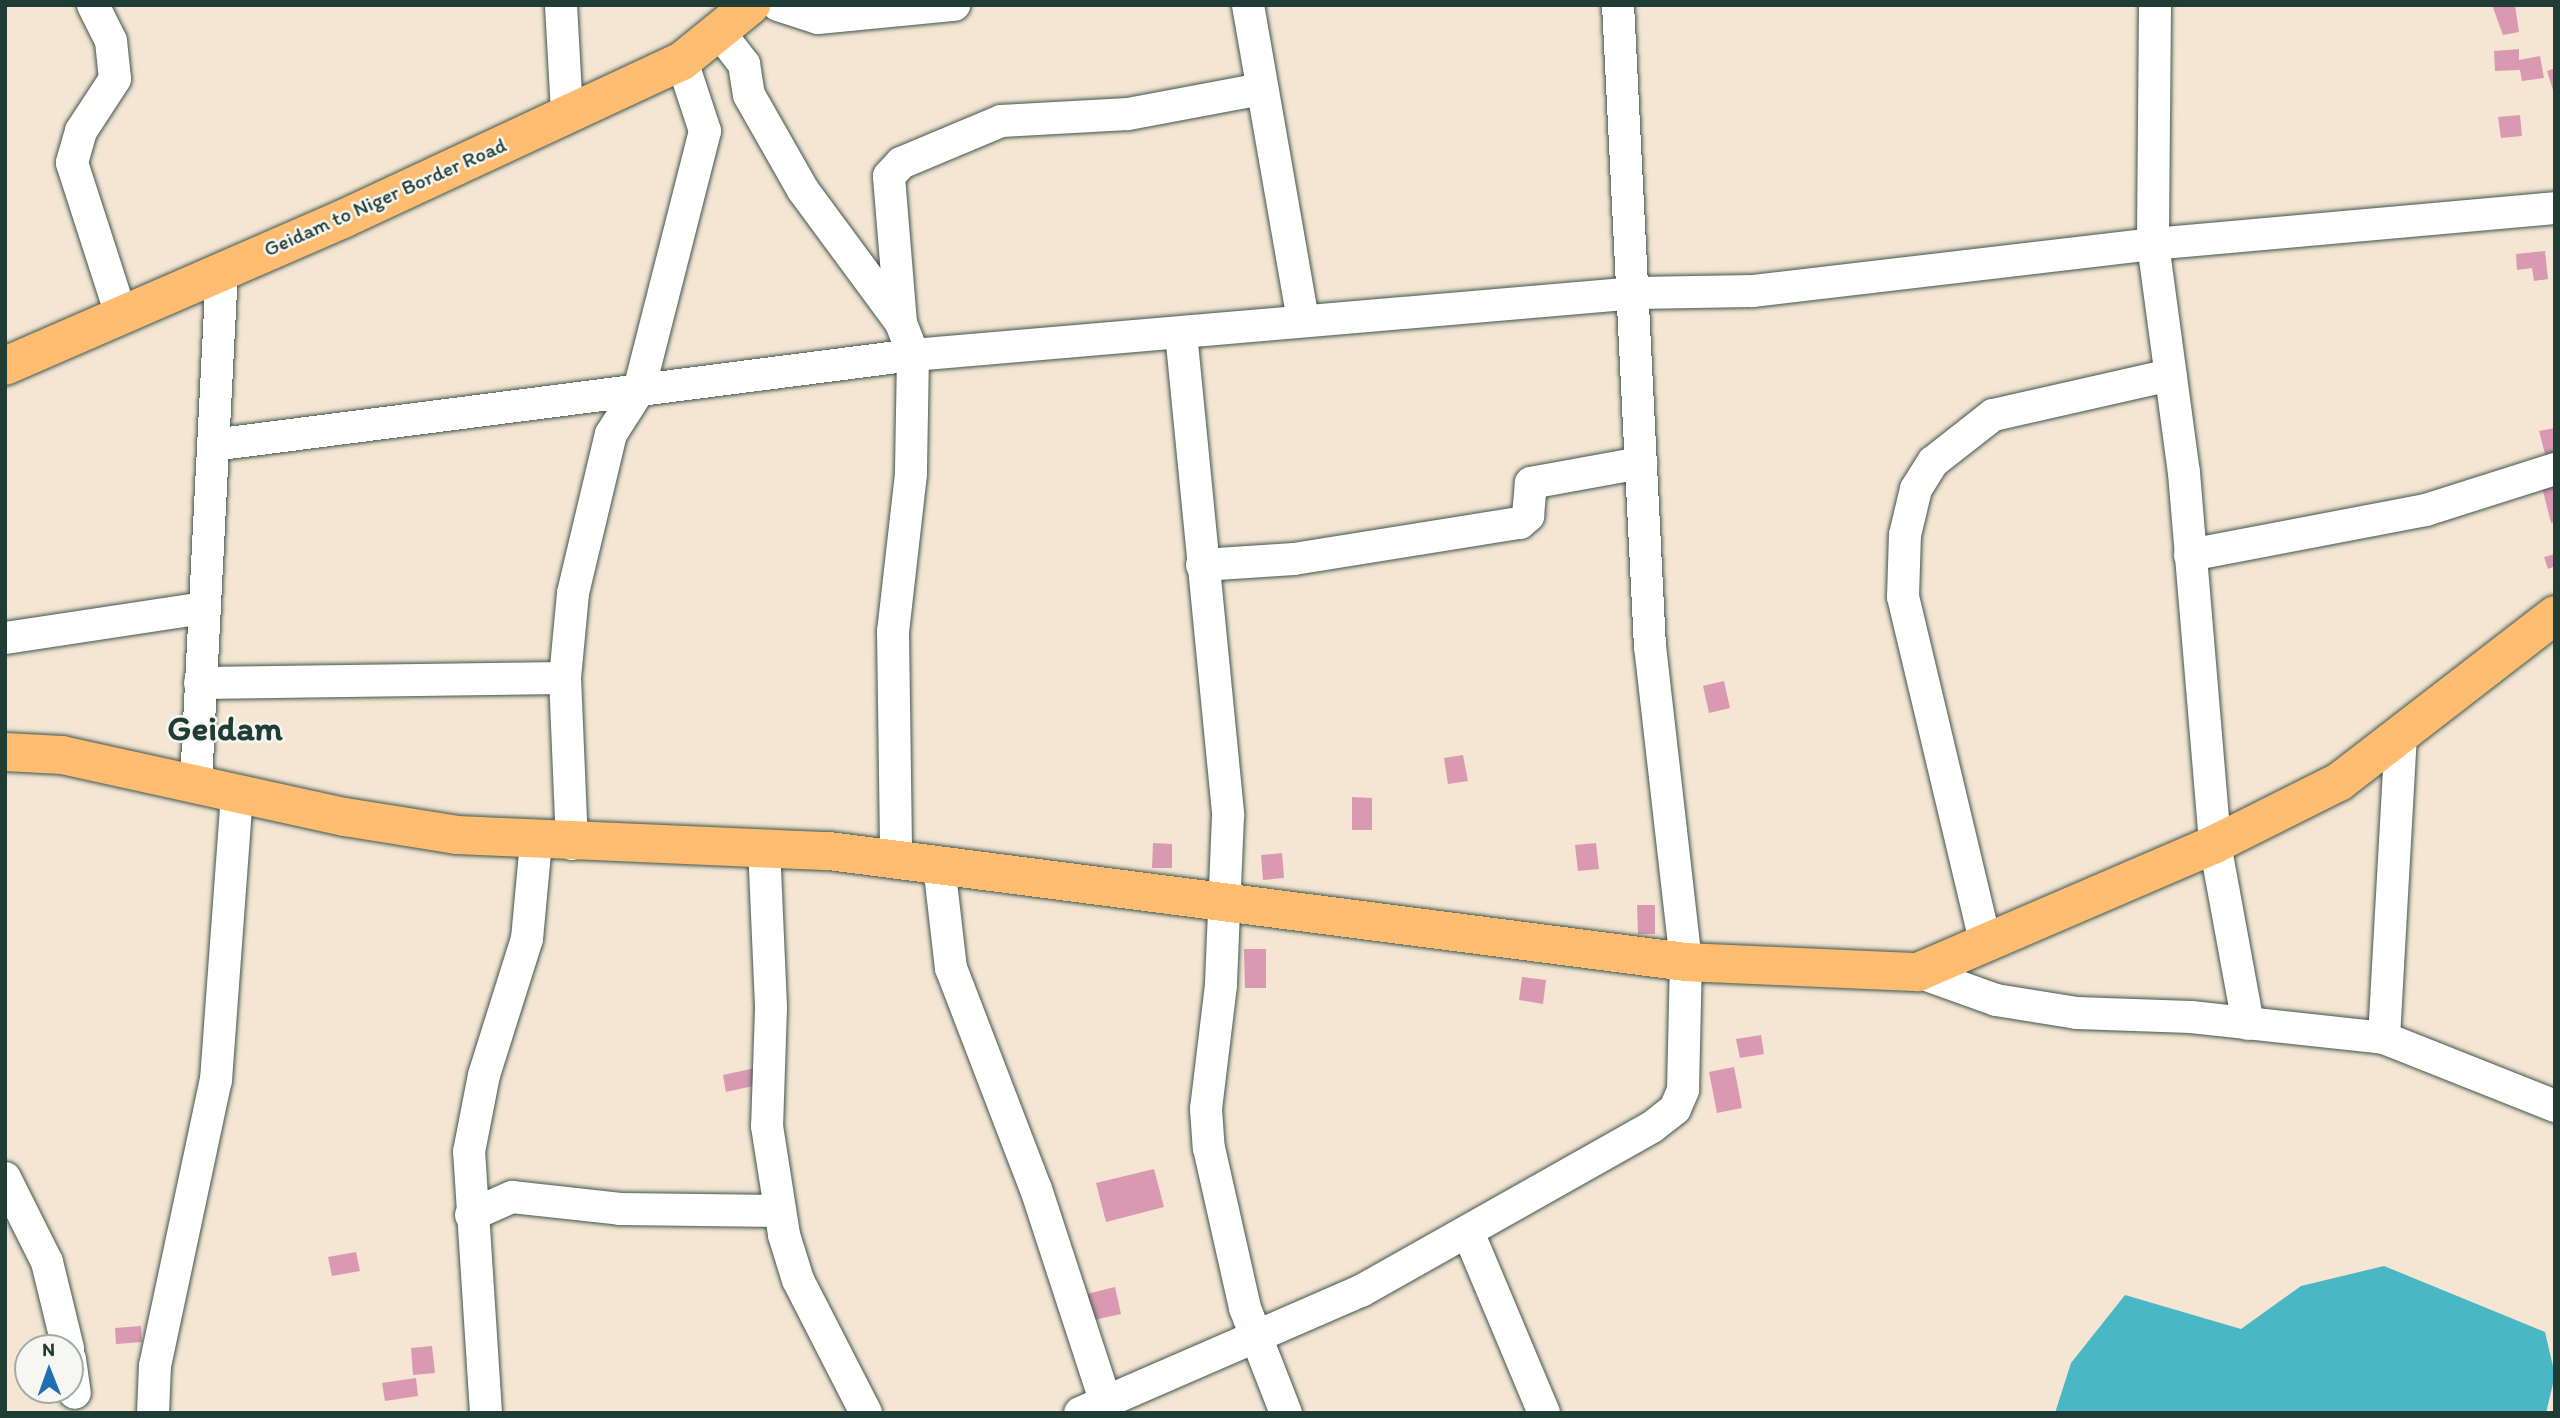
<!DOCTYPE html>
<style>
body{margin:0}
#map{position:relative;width:2560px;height:1418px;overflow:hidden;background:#f4e6d3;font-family:Itim,sans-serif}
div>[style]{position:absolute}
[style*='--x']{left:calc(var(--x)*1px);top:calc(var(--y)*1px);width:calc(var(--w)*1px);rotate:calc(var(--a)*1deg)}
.water>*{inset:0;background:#4ab7c4}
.building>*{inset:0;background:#d899b1}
.roads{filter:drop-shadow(0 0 2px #3f564c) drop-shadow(0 0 2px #3f564c)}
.minor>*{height:32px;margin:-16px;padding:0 16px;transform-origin:16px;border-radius:16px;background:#fff}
.major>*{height:38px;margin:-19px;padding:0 19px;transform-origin:19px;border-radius:19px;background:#fdbc70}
span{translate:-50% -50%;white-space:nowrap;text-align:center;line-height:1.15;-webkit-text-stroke:5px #f6f6f2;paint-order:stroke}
.street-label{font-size:21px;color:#1f3d34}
.town-label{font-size:35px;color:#1f3d34;font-weight:700}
.frame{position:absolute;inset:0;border:7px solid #1f3d34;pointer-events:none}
.north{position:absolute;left:14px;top:1334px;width:70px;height:70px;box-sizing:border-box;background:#f6f6f2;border:2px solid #a0aca6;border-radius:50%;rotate:359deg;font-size:19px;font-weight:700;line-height:28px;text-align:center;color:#1f3d34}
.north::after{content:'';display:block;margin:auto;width:24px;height:32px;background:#1f6fb2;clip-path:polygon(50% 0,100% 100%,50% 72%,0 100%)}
</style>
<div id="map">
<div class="water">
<i style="clip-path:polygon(2384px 1266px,2545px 1332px,2555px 1375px,2546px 1413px,2055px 1413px,2071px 1363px,2125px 1295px,2241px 1329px,2301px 1286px)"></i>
</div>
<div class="building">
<i style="clip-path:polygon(2492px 5px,2515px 5px,2519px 32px,2503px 35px)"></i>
<i style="clip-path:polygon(2519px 49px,2519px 60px,2540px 56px,2544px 78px,2522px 81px,2520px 70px,2495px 71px,2494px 51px)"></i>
<i style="clip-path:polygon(2555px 68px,2555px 93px,2554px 93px,2547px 71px)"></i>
<i style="clip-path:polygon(2520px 115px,2522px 136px,2501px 138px,2498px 117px)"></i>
<i style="clip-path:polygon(2545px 251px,2548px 279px,2534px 281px,2532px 268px,2517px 270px,2516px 254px)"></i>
<i style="clip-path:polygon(2555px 428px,2555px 456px,2546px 458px,2539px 431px)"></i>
<i style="clip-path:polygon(2555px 472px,2555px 522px,2551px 523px,2539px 475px)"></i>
<i style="clip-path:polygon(2555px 554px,2555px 566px,2548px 569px,2544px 557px)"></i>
<i style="clip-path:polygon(1724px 681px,1730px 708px,1709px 713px,1703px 686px)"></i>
<i style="clip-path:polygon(1463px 755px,1468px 781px,1448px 784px,1444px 758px)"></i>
<i style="clip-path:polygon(1352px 797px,1372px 798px,1372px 830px,1352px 830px)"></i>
<i style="clip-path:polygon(1153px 843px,1172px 844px,1172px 868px,1152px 868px)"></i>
<i style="clip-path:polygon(1596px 843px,1599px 869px,1578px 871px,1575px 845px)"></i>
<i style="clip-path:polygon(1282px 853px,1284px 878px,1263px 880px,1261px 855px)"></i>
<i style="clip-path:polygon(1637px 905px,1655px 905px,1655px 934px,1638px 934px)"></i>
<i style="clip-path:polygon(1244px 949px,1266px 949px,1266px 988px,1245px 988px)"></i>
<i style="clip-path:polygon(1522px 977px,1546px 980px,1543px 1004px,1519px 1000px)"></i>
<i style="clip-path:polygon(1761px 1035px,1764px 1054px,1740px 1058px,1736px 1039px)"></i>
<i style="clip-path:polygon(1734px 1067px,1742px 1108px,1717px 1113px,1709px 1072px)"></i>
<i style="clip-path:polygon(755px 1068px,758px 1085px,726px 1092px,723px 1075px)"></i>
<i style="clip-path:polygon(1154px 1169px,1164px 1207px,1106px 1222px,1096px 1183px)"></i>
<i style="clip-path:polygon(356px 1252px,360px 1271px,332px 1276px,328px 1257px)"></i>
<i style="clip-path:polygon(1115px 1287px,1121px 1314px,1089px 1321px,1083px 1295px)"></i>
<i style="clip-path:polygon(141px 1326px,142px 1342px,116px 1344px,115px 1328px)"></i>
<i style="clip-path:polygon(432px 1346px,435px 1373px,413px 1375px,411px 1348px)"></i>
<i style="clip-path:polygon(416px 1378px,418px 1396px,385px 1401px,382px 1383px)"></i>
</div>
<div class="roads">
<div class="minor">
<i style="--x:93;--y:5;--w:40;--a:63.4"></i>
<i style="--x:111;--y:41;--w:38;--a:84"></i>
<i style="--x:115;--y:79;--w:62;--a:123.2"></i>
<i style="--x:81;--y:131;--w:33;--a:106"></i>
<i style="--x:72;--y:163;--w:160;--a:72.1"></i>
<i style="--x:561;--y:5;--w:109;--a:86.8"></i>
<i style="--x:778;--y:5;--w:42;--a:18"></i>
<i style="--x:818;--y:18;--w:137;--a:-5.5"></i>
<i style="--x:1248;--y:5;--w:319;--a:80.1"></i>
<i style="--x:2155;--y:5;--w:239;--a:90.5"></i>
<i style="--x:2153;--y:244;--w:231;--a:82.3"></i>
<i style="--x:2184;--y:473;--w:372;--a:85.2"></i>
<i style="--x:2215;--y:844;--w:183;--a:79.6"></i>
<i style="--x:719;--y:32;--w:41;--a:52"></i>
<i style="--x:744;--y:64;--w:31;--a:81"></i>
<i style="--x:749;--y:95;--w:109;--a:60.4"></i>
<i style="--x:803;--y:190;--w:165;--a:53.6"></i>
<i style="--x:901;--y:323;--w:34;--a:69"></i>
<i style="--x:913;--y:355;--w:119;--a:91"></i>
<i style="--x:911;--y:474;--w:158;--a:96.5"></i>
<i style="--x:893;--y:631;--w:229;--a:89.2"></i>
<i style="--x:901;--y:323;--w:147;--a:-94.7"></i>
<i style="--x:889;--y:176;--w:18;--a:-47"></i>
<i style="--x:901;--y:163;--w:108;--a:-22.8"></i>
<i style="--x:1001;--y:121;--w:127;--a:-3.2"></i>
<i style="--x:1128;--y:114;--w:136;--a:-10.6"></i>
<i style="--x:1181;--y:333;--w:485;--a:84.4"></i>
<i style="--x:1228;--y:816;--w:169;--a:92.4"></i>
<i style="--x:1221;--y:985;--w:125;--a:96.9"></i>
<i style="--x:1206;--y:1109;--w:39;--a:86"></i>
<i style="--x:1209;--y:1148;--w:164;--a:77.3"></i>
<i style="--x:1245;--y:1308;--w:113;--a:68.7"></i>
<i style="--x:213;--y:445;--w:706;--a:-7.33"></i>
<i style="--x:913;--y:355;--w:726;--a:-4.9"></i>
<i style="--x:1636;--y:293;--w:117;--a:-1"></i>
<i style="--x:1753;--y:291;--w:403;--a:-6.7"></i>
<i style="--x:2153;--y:244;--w:404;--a:-5.1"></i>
<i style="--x:2190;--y:555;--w:240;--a:-10.8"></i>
<i style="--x:2426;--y:510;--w:135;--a:-17.6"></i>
<i style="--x:1202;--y:565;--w:92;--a:-3.7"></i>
<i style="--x:1294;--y:559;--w:229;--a:-9.1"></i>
<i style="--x:1520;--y:523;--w:11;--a:-41"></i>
<i style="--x:1528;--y:516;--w:33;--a:-85"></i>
<i style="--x:1531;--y:483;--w:112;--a:-10.3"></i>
<i style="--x:5;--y:638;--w:200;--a:-8.6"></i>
<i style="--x:200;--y:683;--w:365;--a:-0.8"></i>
<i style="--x:196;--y:782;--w:513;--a:-87.09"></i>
<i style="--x:572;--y:844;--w:166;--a:-92.4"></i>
<i style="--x:565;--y:678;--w:85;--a:-84.6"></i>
<i style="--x:573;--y:593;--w:163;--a:-76.6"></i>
<i style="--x:611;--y:434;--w:52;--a:-57.5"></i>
<i style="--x:639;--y:390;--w:267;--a:-75.7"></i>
<i style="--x:705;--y:131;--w:74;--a:-108.2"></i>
<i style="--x:764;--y:846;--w:162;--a:87.5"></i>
<i style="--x:771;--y:1008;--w:118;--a:91.9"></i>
<i style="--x:767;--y:1126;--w:110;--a:81.1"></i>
<i style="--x:784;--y:1235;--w:47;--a:72.7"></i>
<i style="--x:798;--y:1280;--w:149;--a:62.9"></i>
<i style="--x:939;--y:865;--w:104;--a:83.4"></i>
<i style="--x:951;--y:968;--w:237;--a:69"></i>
<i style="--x:1036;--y:1189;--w:236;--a:71.9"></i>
<i style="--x:1986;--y:945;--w:358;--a:-103.4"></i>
<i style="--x:1903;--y:597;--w:62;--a:-88.2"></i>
<i style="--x:1905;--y:535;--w:47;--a:-76.6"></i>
<i style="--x:1916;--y:489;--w:32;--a:-58"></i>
<i style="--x:1933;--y:462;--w:76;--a:-38.1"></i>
<i style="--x:1993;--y:415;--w:182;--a:-12.7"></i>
<i style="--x:1918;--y:972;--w:83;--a:19.7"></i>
<i style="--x:1996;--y:1000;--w:82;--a:9.1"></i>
<i style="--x:2077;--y:1013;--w:114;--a:2"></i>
<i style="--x:2191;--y:1017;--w:194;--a:6.2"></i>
<i style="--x:2384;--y:1038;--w:184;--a:21.7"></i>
<i style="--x:2384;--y:1038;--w:304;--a:-86.8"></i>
<i style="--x:5;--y:1178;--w:94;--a:63.4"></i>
<i style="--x:47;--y:1262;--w:89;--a:76.3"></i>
<i style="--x:471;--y:1215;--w:45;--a:-23.7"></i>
<i style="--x:512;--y:1197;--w:109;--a:6.3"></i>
<i style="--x:620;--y:1209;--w:160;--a:0.7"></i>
<i style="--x:1468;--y:1232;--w:196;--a:67.2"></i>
<i style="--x:70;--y:1359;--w:34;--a:82"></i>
<i style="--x:153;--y:1413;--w:47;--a:-87.6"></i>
<i style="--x:155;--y:1366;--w:292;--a:-78"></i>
<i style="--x:216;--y:1080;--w:288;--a:-85.8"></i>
<i style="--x:486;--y:1413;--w:262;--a:-93.7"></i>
<i style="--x:469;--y:1152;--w:78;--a:-79"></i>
<i style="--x:484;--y:1075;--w:143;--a:-72.5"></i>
<i style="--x:527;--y:939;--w:97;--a:-84.7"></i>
<i style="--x:1080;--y:1413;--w:306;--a:-23.5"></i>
<i style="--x:1361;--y:1291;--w:334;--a:-29.4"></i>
<i style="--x:1652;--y:1127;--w:29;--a:-38"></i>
<i style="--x:1675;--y:1109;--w:21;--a:-67"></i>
<i style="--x:1683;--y:1090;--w:128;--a:-88.7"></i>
<i style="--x:1686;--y:962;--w:317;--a:-96.5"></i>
<i style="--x:1650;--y:647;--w:643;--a:-92.85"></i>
</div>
<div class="major">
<i style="--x:5;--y:366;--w:369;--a:-23.5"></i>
<i style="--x:343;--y:219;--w:374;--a:-25"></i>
<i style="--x:682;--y:61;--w:89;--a:-39.1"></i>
<i style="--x:5;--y:752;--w:57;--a:3"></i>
<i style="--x:62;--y:755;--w:290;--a:12.4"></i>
<i style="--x:345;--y:817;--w:113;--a:9.1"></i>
<i style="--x:457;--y:835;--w:372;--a:2.5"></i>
<i style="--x:829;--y:851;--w:864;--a:7.38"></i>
<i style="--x:1686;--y:962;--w:232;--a:2.5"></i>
<i style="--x:1918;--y:972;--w:323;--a:-23.3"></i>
<i style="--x:2215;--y:844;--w:139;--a:-26.6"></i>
<i style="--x:2339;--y:782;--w:273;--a:-37.7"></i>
</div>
</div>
<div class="street-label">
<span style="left:385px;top:197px;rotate:-24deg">Geidam to Niger Border Road</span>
</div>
<div class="town-label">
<span style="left:225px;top:728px">Geidam</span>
</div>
<div class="frame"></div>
<div class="north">N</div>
</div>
